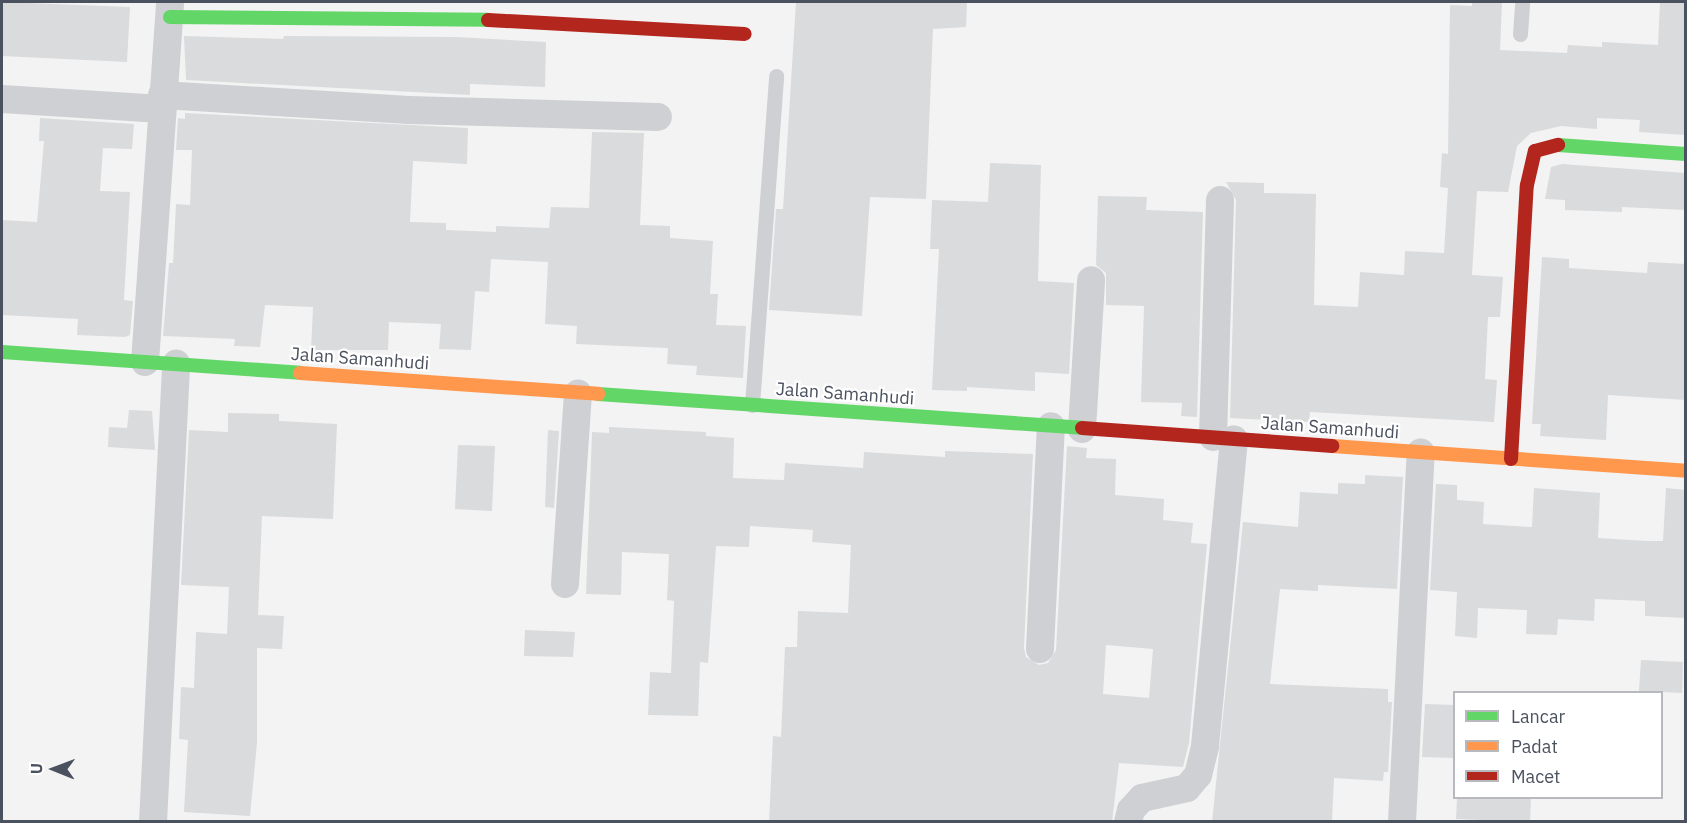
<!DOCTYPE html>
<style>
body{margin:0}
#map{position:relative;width:1687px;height:823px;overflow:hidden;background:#f3f3f3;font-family:"IBM Plex Sans",sans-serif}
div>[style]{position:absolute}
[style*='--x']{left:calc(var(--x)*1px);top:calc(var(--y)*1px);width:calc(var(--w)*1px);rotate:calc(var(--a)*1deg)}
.building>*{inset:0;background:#dadbdd}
.lane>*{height:15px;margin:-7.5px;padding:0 7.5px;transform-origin:7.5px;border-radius:7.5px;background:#ced0d4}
.street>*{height:28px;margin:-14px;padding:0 14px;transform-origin:14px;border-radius:14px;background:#ced0d4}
.fast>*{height:14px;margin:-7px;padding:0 7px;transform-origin:7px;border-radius:7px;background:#63d668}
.slow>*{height:14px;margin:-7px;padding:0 7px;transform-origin:7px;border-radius:7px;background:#ff974d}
.jam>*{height:14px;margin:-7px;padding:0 7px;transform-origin:7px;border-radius:7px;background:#b3261e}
span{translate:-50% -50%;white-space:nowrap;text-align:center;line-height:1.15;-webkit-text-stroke:4.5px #fff;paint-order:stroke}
.street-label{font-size:18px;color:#4a515f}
.frame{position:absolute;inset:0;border:3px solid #4a515f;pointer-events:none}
.legend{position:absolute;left:1453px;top:691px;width:210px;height:108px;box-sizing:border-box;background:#fff;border:2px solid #b7b9bf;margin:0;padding:8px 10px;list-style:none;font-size:18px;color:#4a515f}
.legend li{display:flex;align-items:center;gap:12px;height:30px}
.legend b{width:30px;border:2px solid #b7b9bf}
.north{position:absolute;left:24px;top:739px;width:60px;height:60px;-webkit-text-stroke:4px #fff;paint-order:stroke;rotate:271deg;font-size:16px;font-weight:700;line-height:24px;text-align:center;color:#4a515f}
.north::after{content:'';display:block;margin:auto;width:21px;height:27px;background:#4a515f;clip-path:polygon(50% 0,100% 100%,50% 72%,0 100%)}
</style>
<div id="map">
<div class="building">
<i style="clip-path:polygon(2px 2px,130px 7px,127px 62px,2px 56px)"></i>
<i style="clip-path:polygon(796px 2px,967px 2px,966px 27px,933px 29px,926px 199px,870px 197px,862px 316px,769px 310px,776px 209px,783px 209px)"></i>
<i style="clip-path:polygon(1472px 2px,1502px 2px,1500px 50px,1567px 53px,1568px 45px,1602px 47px,1602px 42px,1658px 45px,1660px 2px,1686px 2px,1686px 135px,1639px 132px,1640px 120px,1597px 118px,1597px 129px,1561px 126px,1531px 133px,1517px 146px,1508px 192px,1477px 191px,1472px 275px,1503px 277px,1500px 317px,1488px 317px,1485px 379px,1497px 380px,1494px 422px,1310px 412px,1309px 422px,1230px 418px,1236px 200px,1226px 182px,1264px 183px,1264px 193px,1316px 194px,1314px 305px,1358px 307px,1360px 272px,1404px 275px,1405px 251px,1444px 253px,1448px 188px,1440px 187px,1442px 153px,1448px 154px,1450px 5px,1472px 6px)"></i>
<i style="clip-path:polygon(184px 36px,283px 39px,284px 36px,456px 37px,546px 42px,545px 87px,470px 84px,470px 95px,186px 80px)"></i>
<i style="clip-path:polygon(185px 113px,468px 128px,467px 164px,413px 161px,410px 222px,446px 223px,446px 230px,496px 232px,496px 226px,549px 228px,551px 207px,589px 208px,592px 132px,644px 133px,640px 225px,670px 226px,670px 238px,713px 241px,710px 294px,718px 294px,716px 325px,746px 326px,743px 378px,696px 375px,697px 366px,667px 364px,668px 348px,576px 344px,577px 326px,545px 324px,548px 262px,491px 259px,489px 292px,475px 291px,471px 350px,439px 349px,441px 324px,389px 322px,388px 350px,311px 350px,313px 307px,265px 305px,260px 347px,234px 346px,235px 339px,163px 336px,169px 263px,173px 263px,176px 204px,190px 205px,192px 150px,176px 150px,178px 118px,185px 119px)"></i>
<i style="clip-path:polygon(40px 118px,134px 124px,132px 149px,103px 148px,100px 191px,130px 192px,124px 300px,133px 301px,130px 335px,125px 337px,77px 335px,78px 319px,2px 315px,2px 220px,37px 222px,44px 141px,39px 141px)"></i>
<i style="clip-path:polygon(990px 163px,1041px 165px,1038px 281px,1074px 283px,1069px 374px,1035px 372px,1035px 391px,967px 387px,967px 391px,932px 390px,939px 249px,930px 249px,932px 200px,988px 202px)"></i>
<i style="clip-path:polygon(1562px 164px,1686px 173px,1686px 210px,1622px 207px,1622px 212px,1565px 210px,1565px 200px,1545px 199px,1551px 167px)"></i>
<i style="clip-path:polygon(1098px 196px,1147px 197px,1146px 210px,1203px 212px,1197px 417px,1181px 416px,1182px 403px,1141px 402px,1144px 306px,1106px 305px,1106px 273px,1096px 265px)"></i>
<i style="clip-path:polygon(1542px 257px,1569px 259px,1569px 268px,1647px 273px,1648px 262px,1686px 264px,1686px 400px,1608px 395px,1606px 440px,1540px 436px,1541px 424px,1532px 424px)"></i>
<i style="clip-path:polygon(129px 410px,152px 411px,155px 450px,108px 447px,109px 427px,127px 428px)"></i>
<i style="clip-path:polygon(228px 413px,279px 414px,279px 421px,337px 424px,333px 519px,262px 516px,258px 615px,284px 616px,282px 649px,257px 648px,257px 743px,250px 816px,184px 812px,188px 740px,179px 739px,181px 687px,194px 688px,196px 632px,227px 634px,229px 587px,181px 585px,189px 430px,228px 432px)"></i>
<i style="clip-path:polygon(evenodd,609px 427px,706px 432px,706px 436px,734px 438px,733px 478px,784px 480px,785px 463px,863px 468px,864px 452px,945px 457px,945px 451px,1033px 454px,1024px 648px,1026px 657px,1039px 665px,1048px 663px,1056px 650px,1067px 446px,1087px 448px,1086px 458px,1116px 459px,1115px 495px,1164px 499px,1163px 520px,1193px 523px,1191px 543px,1207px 544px,1189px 743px,1183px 767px,1119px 763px,1112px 822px,769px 822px,773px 736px,781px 737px,785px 647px,797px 647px,798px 611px,848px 613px,851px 545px,812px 542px,813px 530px,750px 526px,749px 547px,716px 546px,708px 663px,700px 662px,698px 716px,648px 715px,650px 672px,671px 673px,674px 601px,667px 600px,669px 554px,622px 552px,621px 595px,586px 594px,592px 432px,609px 433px,609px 427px,1106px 645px,1153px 649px,1149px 698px,1103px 694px,1106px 645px)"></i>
<i style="clip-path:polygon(548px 430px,559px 431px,554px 508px,545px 507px)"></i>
<i style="clip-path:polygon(458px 445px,495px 446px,492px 511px,455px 509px)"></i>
<i style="clip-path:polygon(1365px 475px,1403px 477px,1397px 589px,1318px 585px,1318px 591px,1280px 589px,1270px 684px,1388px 689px,1388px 702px,1392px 702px,1388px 772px,1384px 772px,1383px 781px,1334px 778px,1332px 822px,1212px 822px,1243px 522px,1298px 527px,1300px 492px,1338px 494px,1338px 483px,1365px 484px)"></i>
<i style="clip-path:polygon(1436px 484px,1457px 485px,1457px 500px,1484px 502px,1483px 524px,1532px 527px,1534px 488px,1600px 493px,1598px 538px,1648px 541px,1663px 541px,1666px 488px,1686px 490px,1686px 618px,1645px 616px,1645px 601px,1595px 599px,1594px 621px,1558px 619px,1557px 635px,1526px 634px,1527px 610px,1478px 608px,1477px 638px,1455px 636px,1457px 592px,1430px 590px)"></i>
<i style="clip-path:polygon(525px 630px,575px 632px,573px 657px,524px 656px)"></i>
<i style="clip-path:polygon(1641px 660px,1683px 662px,1682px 693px,1639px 691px)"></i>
<i style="clip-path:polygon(1425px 704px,1455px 705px,1455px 758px,1422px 757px)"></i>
<i style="clip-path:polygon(1457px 798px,1531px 798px,1530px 822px,1456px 819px)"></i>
</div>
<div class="lane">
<i style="--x:1520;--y:34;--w:32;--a:-86"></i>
<i style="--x:752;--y:405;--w:330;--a:-85.8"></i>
</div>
<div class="street">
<i style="--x:162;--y:95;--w:247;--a:3.5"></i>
<i style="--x:409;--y:110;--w:249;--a:1.6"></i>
<i style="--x:2;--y:99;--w:160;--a:3.6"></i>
<i style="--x:145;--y:362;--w:361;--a:-86"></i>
<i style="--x:1082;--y:429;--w:149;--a:-86.5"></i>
<i style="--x:1213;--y:437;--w:237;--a:-88.3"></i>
<i style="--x:565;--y:584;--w:191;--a:-86.1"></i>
<i style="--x:1040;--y:649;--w:223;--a:-87.2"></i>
<i style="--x:153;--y:822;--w:459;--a:-87.1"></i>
<i style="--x:1128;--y:822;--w:12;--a:-76"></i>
<i style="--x:1131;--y:810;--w:16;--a:-47"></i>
<i style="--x:1142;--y:798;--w:46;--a:-12.5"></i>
<i style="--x:1187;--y:788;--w:17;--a:-50"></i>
<i style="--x:1198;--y:775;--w:30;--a:-76"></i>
<i style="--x:1205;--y:746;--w:308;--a:-84.6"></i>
<i style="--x:1402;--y:822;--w:370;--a:-87.1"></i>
</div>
<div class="fast">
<i style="--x:170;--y:17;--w:318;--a:0.5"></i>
<i style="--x:1558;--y:145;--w:128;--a:4"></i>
<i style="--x:2;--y:352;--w:299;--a:4"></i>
<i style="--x:598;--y:394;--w:485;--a:4"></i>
</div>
<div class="slow">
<i style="--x:300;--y:373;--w:299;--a:4"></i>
<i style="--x:1332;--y:446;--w:355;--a:4"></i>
</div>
<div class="jam">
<i style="--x:488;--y:20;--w:257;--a:3.1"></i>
<i style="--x:1082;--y:428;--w:251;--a:4.1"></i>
<i style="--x:1511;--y:459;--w:274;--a:-86.7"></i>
<i style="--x:1527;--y:185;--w:35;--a:-77"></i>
<i style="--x:1535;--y:151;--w:24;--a:-15"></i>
</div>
<div class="street-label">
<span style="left:360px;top:359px;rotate:4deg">Jalan Samanhudi</span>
<span style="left:845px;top:394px;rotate:4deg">Jalan Samanhudi</span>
<span style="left:1330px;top:428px;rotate:4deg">Jalan Samanhudi</span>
</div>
<div class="frame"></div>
<ul class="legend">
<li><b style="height:8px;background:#63d668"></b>Lancar</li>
<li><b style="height:8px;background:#ff974d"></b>Padat</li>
<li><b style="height:8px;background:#b3261e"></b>Macet</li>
</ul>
<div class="north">U</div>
</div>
